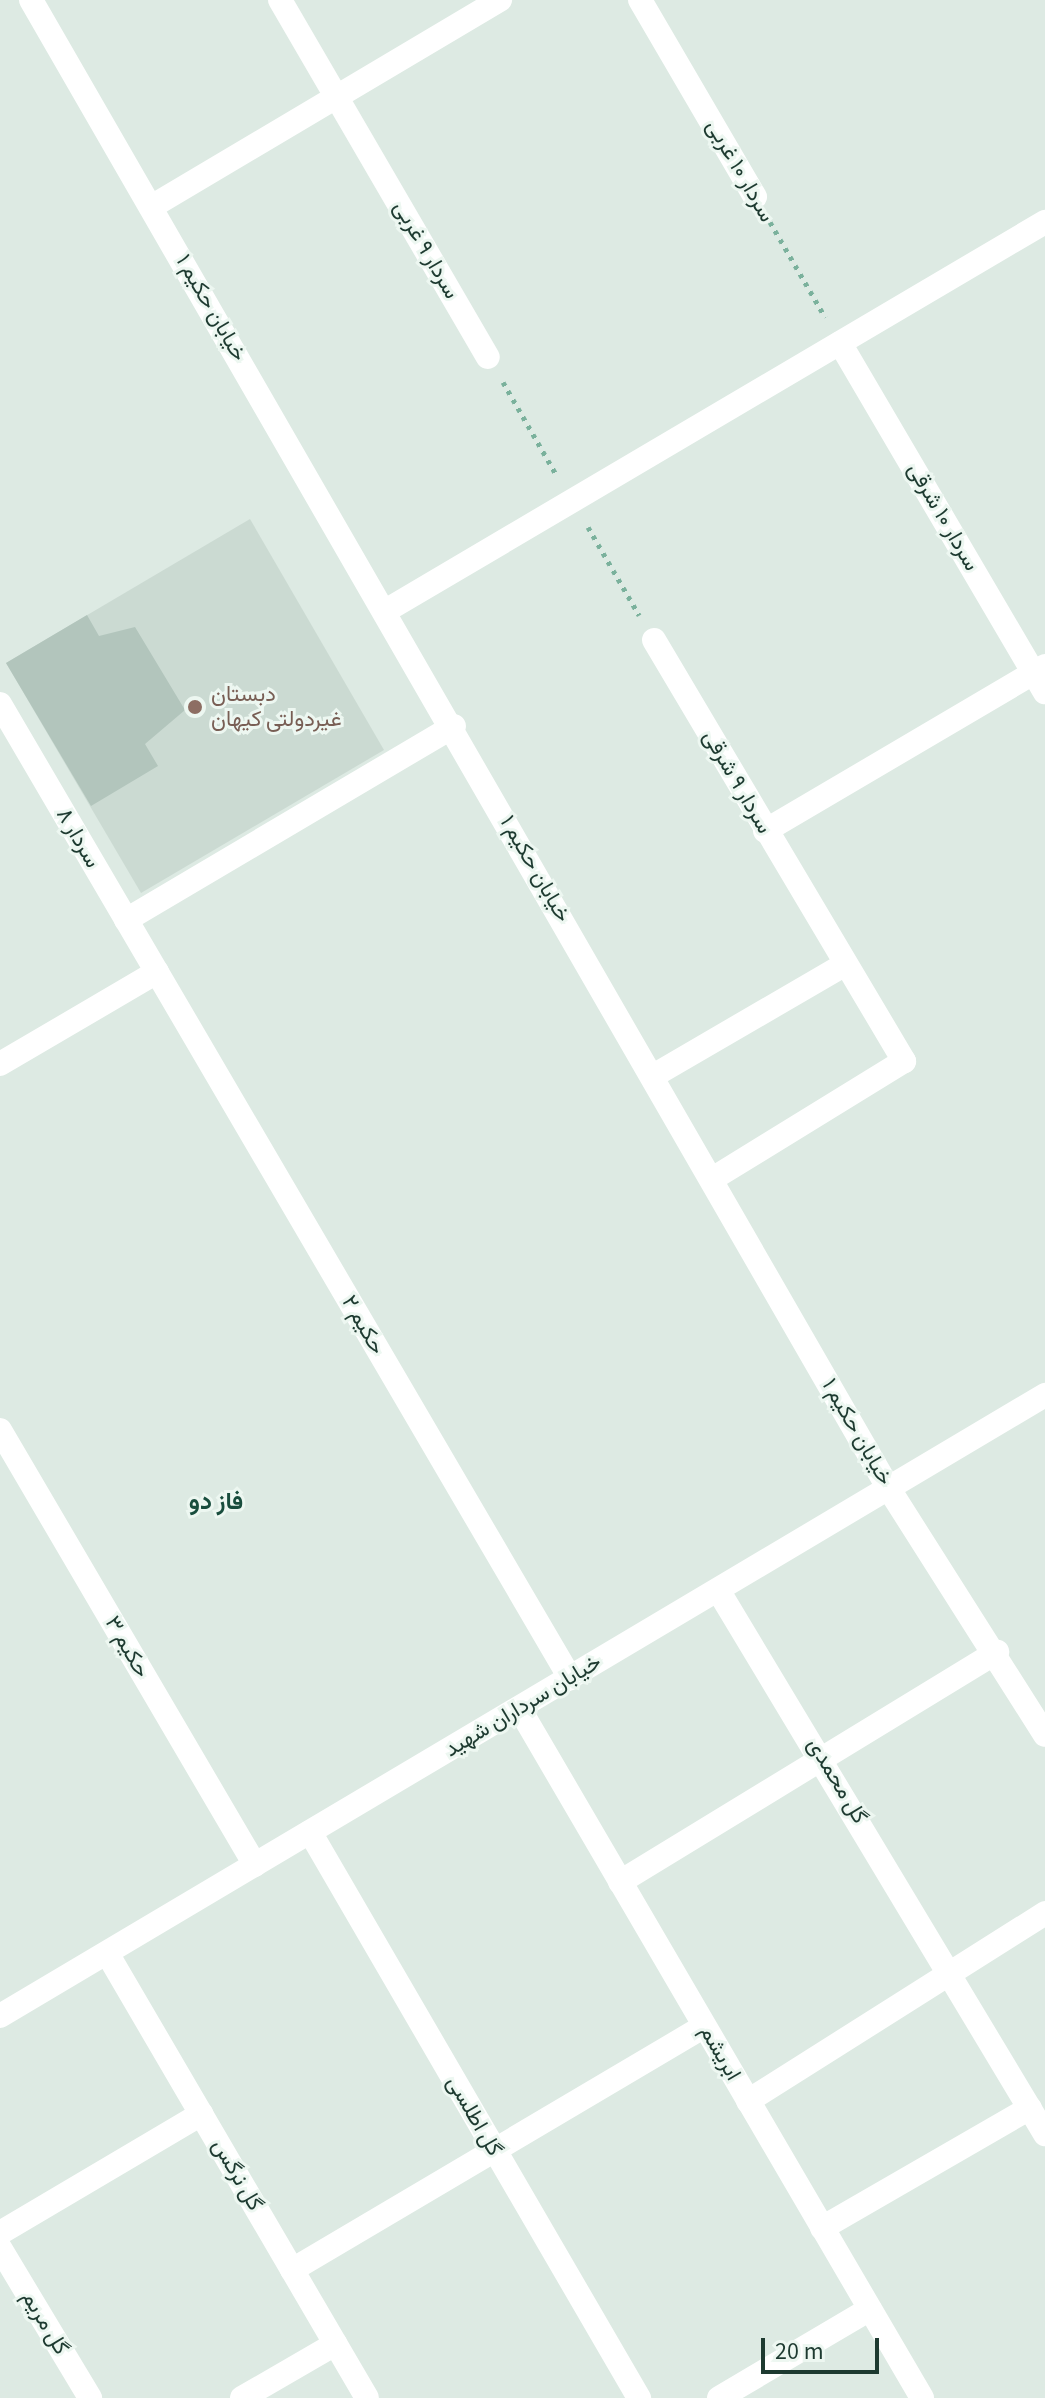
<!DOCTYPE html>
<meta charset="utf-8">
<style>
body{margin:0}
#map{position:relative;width:1045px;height:2398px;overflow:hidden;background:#ddeae3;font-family:"Source Sans 3",Vazirmatn,sans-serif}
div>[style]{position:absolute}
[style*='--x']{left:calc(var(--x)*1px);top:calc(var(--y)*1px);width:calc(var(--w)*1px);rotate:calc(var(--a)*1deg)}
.built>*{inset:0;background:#cbdad2}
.building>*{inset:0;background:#b2c5bc}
.path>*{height:5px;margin-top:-2.5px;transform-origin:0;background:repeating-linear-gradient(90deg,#7ab19c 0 4px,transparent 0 10px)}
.minor>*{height:24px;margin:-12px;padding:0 12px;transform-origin:12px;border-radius:12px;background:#fff}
.dots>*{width:22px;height:22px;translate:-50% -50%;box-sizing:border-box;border:4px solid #edf7f1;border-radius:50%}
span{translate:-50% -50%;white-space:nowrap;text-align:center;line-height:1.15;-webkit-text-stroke:6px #edf7f1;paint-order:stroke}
.street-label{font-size:22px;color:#1d3a30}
.education-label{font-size:22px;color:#785e54}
.left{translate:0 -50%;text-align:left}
.neighbourhood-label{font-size:24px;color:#184d3d;font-weight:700}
.scale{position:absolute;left:761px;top:2338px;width:118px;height:36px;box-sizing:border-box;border:4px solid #1d3a30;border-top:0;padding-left:10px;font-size:24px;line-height:28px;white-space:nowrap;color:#1d3a30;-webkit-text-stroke:6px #edf7f1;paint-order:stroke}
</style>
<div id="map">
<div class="built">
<i style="clip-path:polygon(250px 519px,384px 750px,141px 893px,6px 663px)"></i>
</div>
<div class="building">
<i style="clip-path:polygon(87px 615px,99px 636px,135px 627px,185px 710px,145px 744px,158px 766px,91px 806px,6px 663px)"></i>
</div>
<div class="path">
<i style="--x:770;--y:222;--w:110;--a:59.9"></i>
<i style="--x:503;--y:382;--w:106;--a:60.1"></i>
<i style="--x:588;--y:527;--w:102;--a:59.9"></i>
</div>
<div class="minor">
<i style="--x:31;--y:0;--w:1719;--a:60.05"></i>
<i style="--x:889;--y:1489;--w:291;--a:57.6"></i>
<i style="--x:280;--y:0;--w:413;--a:59.8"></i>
<i style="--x:640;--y:0;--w:228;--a:59.7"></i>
<i style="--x:151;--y:207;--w:406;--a:-30.7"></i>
<i style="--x:840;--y:343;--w:405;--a:59.6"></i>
<i style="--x:387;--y:610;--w:764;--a:-30.53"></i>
<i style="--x:654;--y:640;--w:490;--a:59.3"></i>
<i style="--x:904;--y:1061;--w:225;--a:148.4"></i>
<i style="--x:0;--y:704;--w:1129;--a:59.66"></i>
<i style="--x:765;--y:831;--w:325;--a:-30.5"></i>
<i style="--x:126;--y:920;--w:381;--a:-30.6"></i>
<i style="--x:0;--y:1064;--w:182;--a:-30.4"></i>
<i style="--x:653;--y:1076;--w:221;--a:-30.2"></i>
<i style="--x:0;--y:1430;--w:504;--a:59.62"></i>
<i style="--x:718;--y:1590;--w:635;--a:58.99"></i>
<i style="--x:519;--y:1708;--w:799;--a:59.71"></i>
<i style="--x:310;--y:1832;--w:655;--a:59.83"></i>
<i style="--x:620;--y:1882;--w:442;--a:-31.4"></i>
<i style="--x:107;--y:1953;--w:515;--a:59.7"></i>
<i style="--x:0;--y:2016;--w:1216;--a:-30.72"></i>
<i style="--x:748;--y:2101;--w:352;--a:-32.3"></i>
<i style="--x:822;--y:2228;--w:240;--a:-30"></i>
<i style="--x:0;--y:2233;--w:234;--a:-30.6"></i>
<i style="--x:0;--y:2248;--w:175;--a:59"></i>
<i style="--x:292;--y:2270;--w:479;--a:-30.6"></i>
<i style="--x:242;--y:2398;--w:108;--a:-30.1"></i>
<i style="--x:719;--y:2398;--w:175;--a:-30.5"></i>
</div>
<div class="dots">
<i style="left:195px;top:707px;background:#8d6e63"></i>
</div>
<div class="street-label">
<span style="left:740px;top:171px;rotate:60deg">سردار ۱۰ غربی</span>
<span style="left:426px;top:250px;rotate:60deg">سردار ۹ غربی</span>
<span style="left:211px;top:308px;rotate:60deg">خیابان حکیم ۱</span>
<span style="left:943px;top:517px;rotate:60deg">سردار ۱۰ شرقی</span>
<span style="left:737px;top:782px;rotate:60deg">سردار ۹ شرقی</span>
<span style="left:78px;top:838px;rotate:60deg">سردار ۸</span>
<span style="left:535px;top:869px;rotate:60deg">خیابان حکیم ۱</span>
<span style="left:363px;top:1325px;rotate:60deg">حکیم ۲</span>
<span style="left:857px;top:1432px;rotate:60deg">خیابان حکیم ۱</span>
<span style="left:127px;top:1647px;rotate:60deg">حکیم ۳</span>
<span style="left:523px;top:1706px;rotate:-31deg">خیابان سرداران شهید</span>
<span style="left:837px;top:1781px;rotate:59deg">گل محمدی</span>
<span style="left:720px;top:2053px;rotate:60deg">ابریشم</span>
<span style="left:474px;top:2116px;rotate:60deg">گل اطلسی</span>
<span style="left:237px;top:2175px;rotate:60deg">گل نرگس</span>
<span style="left:45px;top:2323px;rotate:59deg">گل مریم</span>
</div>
<div class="education-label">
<span class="left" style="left:211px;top:707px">دبستان<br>غیردولتی کیهان</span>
</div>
<div class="neighbourhood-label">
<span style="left:216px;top:1502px">فاز دو</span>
</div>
<div class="scale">20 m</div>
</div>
